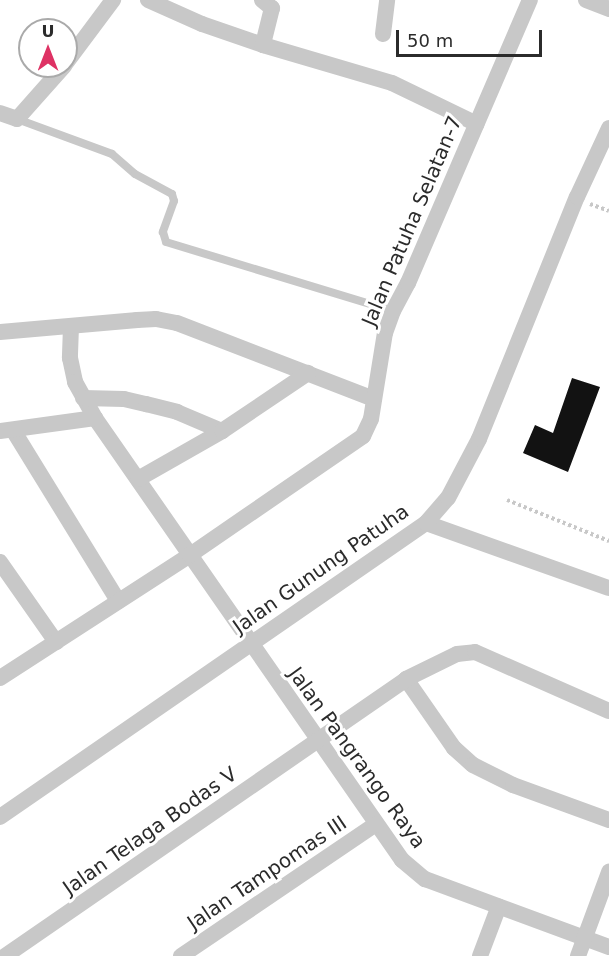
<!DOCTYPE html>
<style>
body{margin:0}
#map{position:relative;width:609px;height:956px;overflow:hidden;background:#fff;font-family:"DejaVu Sans",sans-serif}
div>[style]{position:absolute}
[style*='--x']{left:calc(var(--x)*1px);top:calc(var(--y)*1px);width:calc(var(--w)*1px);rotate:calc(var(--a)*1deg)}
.building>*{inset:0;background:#121212}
.path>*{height:4px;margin-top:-2px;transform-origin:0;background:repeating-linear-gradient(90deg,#c8c8c8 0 3px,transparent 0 6px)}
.service>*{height:8px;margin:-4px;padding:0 4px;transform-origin:4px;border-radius:4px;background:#c8c8c8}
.minor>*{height:16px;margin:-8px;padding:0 8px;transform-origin:8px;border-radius:8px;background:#c8c8c8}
span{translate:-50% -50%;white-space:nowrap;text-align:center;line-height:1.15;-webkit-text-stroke:6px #fff;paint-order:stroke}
.street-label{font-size:20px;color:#2b2b2b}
.north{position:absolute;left:18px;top:18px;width:60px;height:60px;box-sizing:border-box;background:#fff;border:2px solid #aaa;border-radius:50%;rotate:0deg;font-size:16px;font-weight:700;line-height:24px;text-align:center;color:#2b2b2b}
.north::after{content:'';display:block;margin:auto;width:21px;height:27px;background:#de3264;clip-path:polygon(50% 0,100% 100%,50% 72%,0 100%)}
.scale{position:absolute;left:396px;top:30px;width:146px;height:27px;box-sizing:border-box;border:3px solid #2b2b2b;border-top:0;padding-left:8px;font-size:18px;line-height:21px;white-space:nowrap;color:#2b2b2b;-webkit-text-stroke:4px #fff;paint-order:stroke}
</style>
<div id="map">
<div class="building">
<i style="clip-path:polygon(572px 378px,600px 387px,568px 472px,523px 453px,535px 425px,553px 433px)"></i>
</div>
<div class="path">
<i style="--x:590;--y:204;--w:20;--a:20"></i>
<i style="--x:507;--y:500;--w:110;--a:21.9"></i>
</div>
<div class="service">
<i style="--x:17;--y:119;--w:101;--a:20.2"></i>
<i style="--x:112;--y:154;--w:30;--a:41"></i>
<i style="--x:135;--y:174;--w:42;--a:28.4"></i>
<i style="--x:172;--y:194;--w:7;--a:74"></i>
<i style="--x:174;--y:201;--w:33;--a:110"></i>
<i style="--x:163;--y:232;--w:10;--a:73"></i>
<i style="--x:166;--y:242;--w:237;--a:16.9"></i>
</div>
<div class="minor">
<i style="--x:148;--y:0;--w:59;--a:24"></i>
<i style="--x:202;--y:24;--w:65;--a:19"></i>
<i style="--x:263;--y:45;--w:134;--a:16.4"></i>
<i style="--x:392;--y:83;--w:94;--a:25.8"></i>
<i style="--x:262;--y:0;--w:13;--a:39"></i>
<i style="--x:272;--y:8;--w:38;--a:104"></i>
<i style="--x:586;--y:0;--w:25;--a:21"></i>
<i style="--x:383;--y:34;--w:34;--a:-83"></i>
<i style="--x:66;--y:63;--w:79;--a:-53.3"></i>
<i style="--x:0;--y:113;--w:18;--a:19"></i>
<i style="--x:17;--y:119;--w:71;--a:-48.4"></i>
<i style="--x:71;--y:326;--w:32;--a:92"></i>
<i style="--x:70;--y:358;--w:25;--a:78"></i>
<i style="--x:75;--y:382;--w:41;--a:60.9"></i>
<i style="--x:95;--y:418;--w:538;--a:55.22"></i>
<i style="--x:402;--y:860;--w:30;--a:40"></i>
<i style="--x:425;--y:879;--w:196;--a:20.3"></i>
<i style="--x:0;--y:332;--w:138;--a:-5"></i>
<i style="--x:137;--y:320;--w:19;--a:-3"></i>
<i style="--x:156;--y:319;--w:21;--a:11"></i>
<i style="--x:177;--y:323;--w:211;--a:21.1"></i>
<i style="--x:83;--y:398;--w:41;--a:1.4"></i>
<i style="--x:124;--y:399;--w:23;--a:13"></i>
<i style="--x:146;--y:404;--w:32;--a:14"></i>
<i style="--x:177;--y:412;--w:49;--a:22.9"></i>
<i style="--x:13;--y:430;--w:201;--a:58.4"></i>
<i style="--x:0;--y:431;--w:96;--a:-7.8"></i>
<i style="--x:138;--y:479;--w:97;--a:-29.7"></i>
<i style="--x:222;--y:431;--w:104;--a:-34"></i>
<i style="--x:426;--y:523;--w:194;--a:19.6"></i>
<i style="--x:0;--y:562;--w:98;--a:55"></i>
<i style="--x:0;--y:678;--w:226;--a:-32.9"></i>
<i style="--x:190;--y:555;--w:210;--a:-34.5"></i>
<i style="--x:363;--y:436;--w:19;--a:-65"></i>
<i style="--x:371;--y:419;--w:87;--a:-80.8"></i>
<i style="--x:385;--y:333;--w:23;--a:-70"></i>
<i style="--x:393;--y:311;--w:32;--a:-62"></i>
<i style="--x:408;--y:283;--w:308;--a:-66.7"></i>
<i style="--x:406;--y:679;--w:84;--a:55.2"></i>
<i style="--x:454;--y:748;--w:25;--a:42"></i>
<i style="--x:473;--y:765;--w:45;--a:26.6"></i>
<i style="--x:513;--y:785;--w:102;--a:20"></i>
<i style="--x:0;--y:817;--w:518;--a:-34.61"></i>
<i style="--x:426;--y:523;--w:33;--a:-49"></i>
<i style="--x:448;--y:498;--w:67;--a:-62.3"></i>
<i style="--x:479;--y:439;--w:261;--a:-68"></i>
<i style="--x:577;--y:197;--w:76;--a:-65.1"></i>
<i style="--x:5;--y:956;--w:487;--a:-34.6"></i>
<i style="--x:406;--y:679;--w:57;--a:-26.1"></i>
<i style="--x:457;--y:654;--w:18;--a:-6"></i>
<i style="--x:475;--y:652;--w:146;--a:23.8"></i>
<i style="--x:181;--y:956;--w:235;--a:-34.1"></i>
<i style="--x:480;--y:956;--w:53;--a:-69.2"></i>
<i style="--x:578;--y:956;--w:90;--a:-69.7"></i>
</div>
<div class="street-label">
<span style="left:412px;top:221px;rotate:-67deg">Jalan Patuha Selatan-7</span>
<span style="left:321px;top:569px;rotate:-35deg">Jalan Gunung Patuha</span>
<span style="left:357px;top:758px;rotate:54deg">Jalan Pangrango Raya</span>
<span style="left:150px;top:831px;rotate:-35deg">Jalan Telaga Bodas V</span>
<span style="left:267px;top:873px;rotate:-34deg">Jalan Tampomas III</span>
</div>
<div class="north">U</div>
<div class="scale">50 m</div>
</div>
